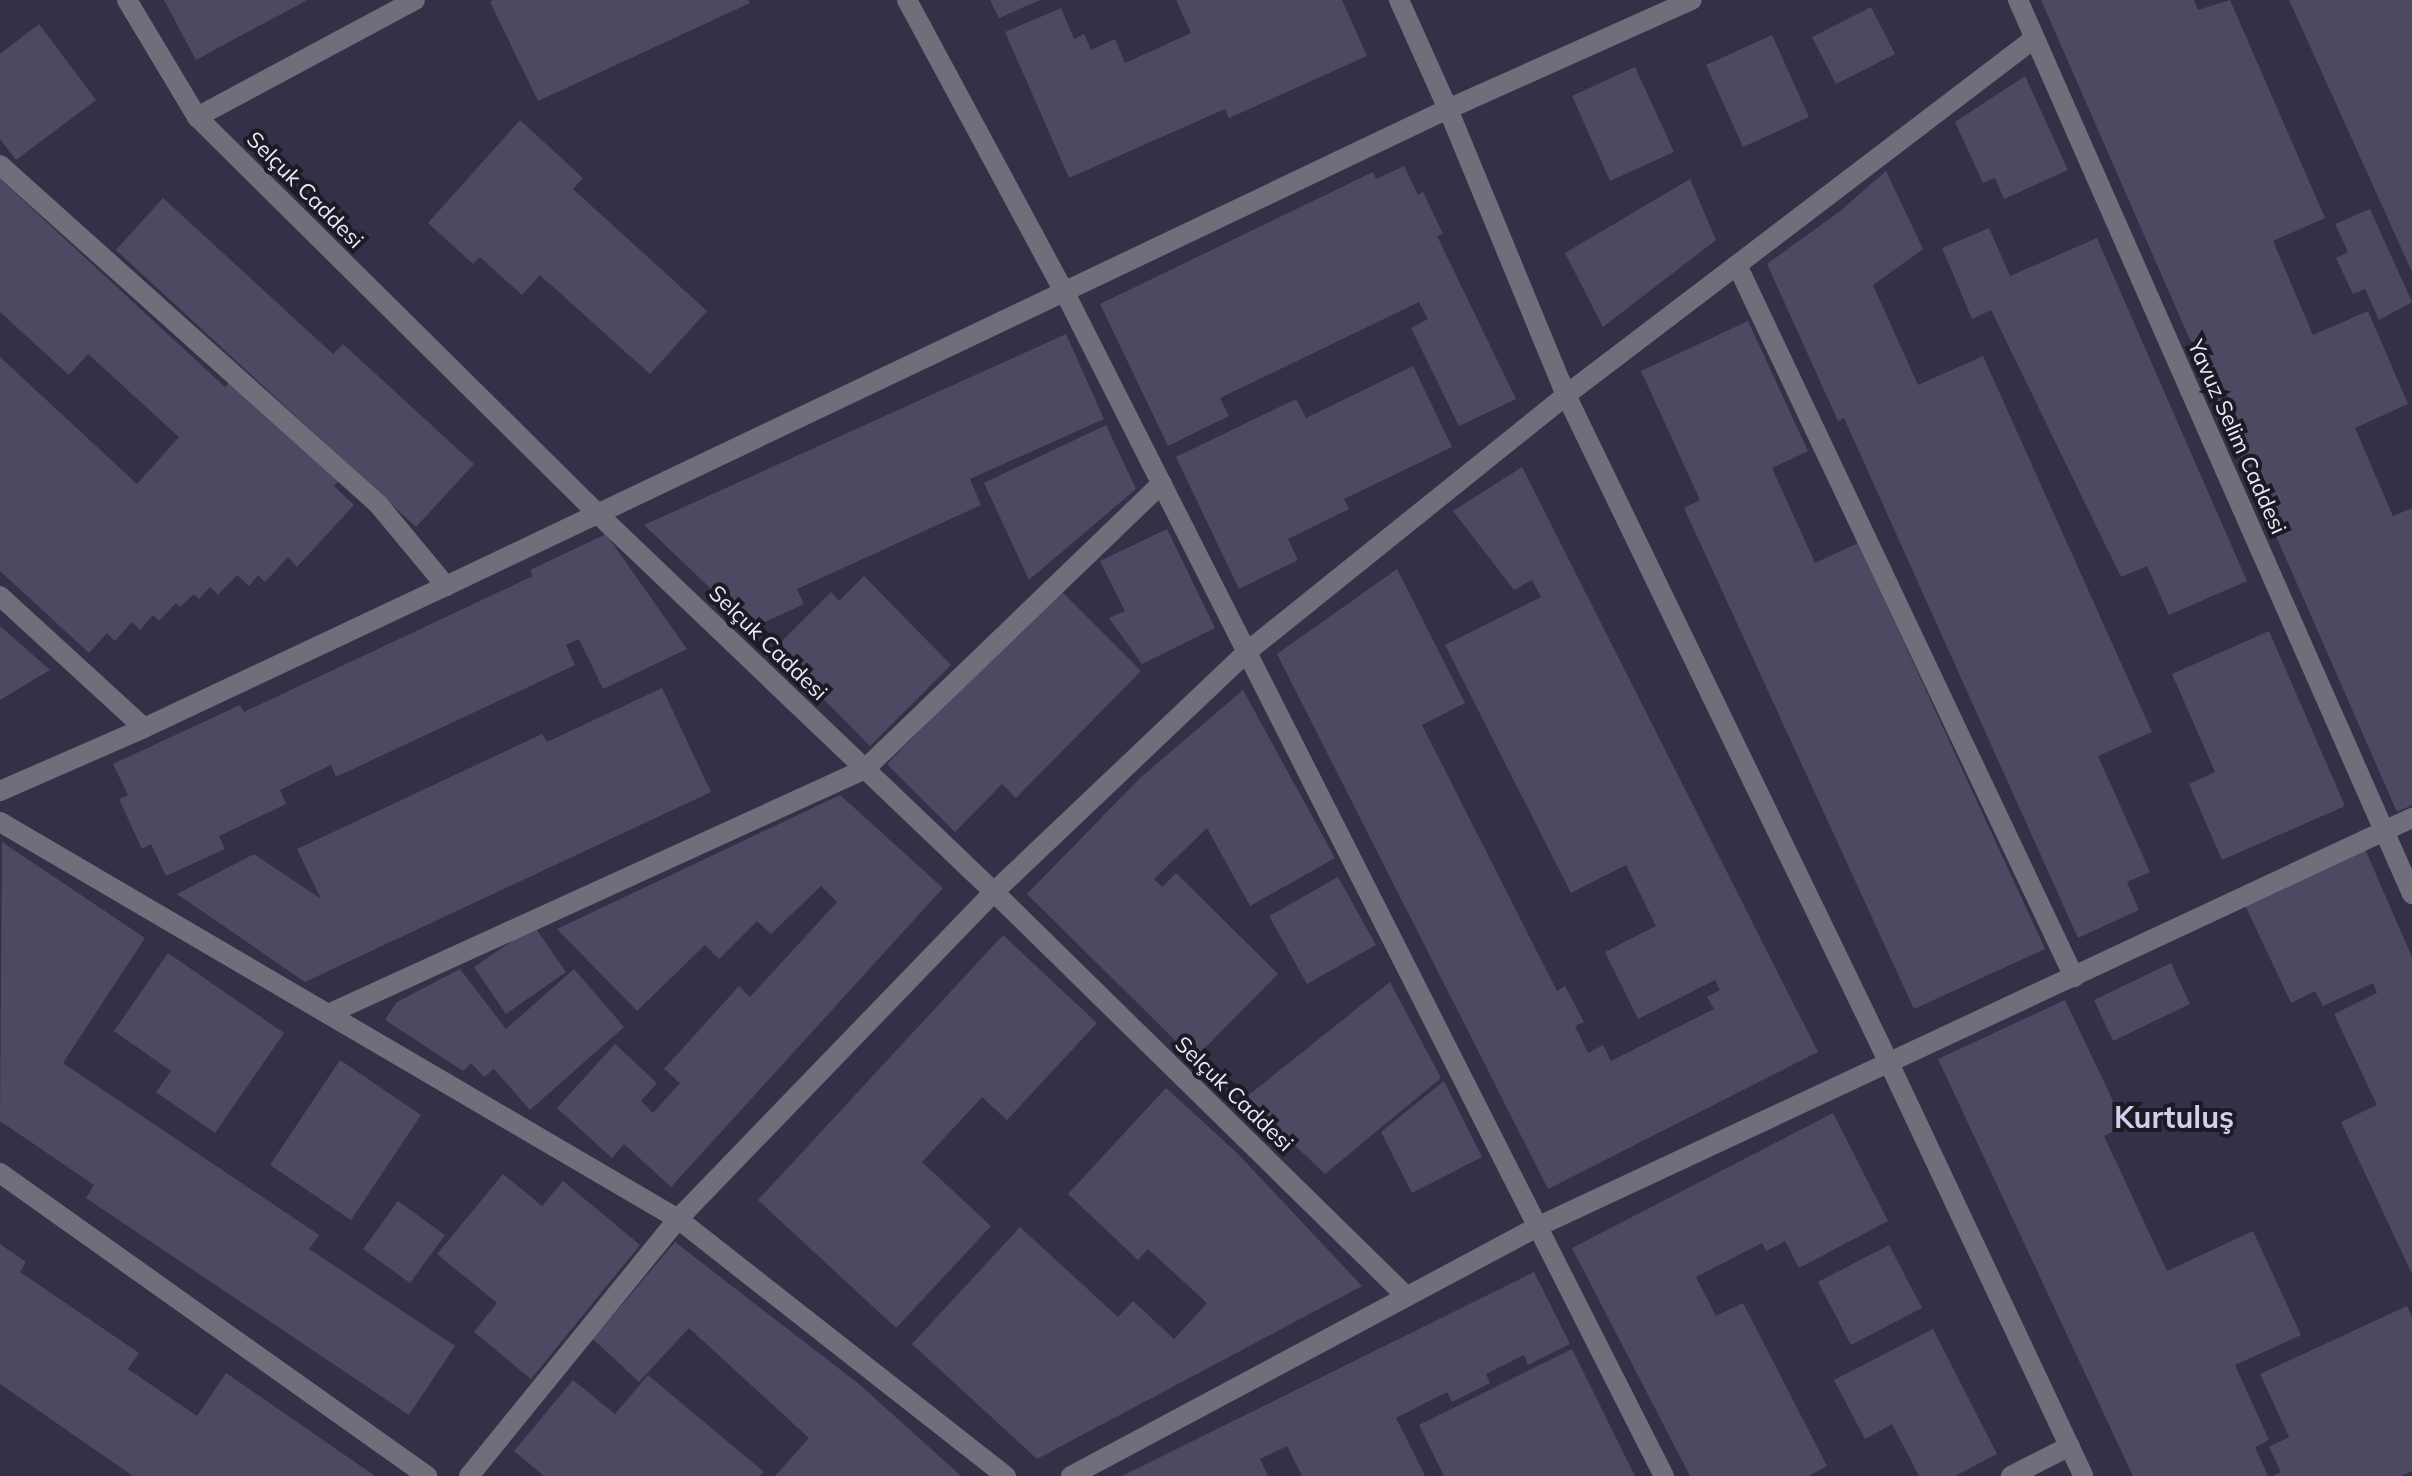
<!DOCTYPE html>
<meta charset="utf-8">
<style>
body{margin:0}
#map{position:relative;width:2412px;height:1476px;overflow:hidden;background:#343048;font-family:Mulish,sans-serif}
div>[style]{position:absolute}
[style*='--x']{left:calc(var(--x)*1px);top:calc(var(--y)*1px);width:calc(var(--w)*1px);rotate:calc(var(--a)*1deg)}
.building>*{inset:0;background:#4d4962}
.minor>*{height:20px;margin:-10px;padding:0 10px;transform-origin:10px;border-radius:10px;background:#6f6e7a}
.tertiary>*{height:20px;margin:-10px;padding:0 10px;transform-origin:10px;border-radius:10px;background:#6f6e7a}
span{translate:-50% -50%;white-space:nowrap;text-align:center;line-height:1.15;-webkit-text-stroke:8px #1c1a25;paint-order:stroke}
.street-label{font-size:22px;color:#ebe9f8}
.district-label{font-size:30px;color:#d2ceec;font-weight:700}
</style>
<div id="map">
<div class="building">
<i style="clip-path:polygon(164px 0,307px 0,196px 60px)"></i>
<i style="clip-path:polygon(494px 0,748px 0,750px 3px,538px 101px,490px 2px)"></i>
<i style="clip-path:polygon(990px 0,1040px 0,999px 18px)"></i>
<i style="clip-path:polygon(1176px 0,1342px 0,1367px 56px,1229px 118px,1225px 109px,1069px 178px,1005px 32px,1061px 8px,1074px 39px,1084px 34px,1091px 50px,1115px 39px,1125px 63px,1191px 33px)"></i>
<i style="clip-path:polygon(2041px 0,2194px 0,2198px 10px,2230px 0,2325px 218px,2273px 241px,2313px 335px,2368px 311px,2408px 404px,2355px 428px,2393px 516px,2412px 508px,2412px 805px,2397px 812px)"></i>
<i style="clip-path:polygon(2289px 0,2412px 0,2412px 272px,2323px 75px)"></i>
<i style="clip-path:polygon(1871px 7px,1895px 54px,1836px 84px,1812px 37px)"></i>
<i style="clip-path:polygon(39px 24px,96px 100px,16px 160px,0 139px,0 54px)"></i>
<i style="clip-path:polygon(1772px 35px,1809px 117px,1743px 147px,1706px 65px)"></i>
<i style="clip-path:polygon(1635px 67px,1674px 152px,1610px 181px,1572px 96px)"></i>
<i style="clip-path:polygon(2025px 76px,2068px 170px,2004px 199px,1995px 178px,1983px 183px,1955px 122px)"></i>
<i style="clip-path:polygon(520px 120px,583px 178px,573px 189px,707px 311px,650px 374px,540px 275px,522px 295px,480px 257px,473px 264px,428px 223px)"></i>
<i style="clip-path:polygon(1404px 166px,1418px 195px,1423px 192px,1443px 234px,1437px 236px,1516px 399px,1459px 426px,1411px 328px,1428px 319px,1419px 302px,1220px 398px,1229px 416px,1168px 446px,1100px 304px,1373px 172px,1376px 179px)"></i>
<i style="clip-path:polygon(1886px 171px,1923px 249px,1873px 285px,1918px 385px,1983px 356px,2152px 732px,2098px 756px,2150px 872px,2127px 882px,2139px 910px,2078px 938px,1844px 418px,1838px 421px,1767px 264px,1840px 211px)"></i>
<i style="clip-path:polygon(0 179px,225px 387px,233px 379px,341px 478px,334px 486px,354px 505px,297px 567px,288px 557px,265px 582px,258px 575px,249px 586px,237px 575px,218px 595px,210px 587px,199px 599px,194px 594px,180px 607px,176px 603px,159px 621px,153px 615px,140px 630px,132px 622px,115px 641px,107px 633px,89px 653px,0 571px,0 357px,137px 484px,179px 437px,88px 354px,69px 375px,0 312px)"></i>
<i style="clip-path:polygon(1690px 179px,1716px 240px,1603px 327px,1565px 253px)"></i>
<i style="clip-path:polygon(163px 198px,333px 354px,343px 344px,474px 464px,416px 527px,116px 250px)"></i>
<i style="clip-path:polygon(2370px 209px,2412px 302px,2379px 320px,2365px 289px,2353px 294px,2336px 258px,2348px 252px,2335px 224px)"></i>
<i style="clip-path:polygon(1989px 228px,2010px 276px,2097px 238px,2247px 581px,2169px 615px,2147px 566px,2121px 577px,1991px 310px,1972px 319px,1942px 248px)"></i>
<i style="clip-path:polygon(1748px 321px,1808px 451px,1772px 468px,1815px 563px,1858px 543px,2045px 949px,1914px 1009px,1684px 508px,1700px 500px,1641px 371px)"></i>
<i style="clip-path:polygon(1066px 334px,1104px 419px,970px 479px,981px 505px,797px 589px,804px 604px,752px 628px,644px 525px)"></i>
<i style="clip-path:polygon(1413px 366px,1452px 447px,1344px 499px,1349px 509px,1288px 539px,1298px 560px,1239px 589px,1176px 457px,1296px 399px,1306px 418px)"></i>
<i style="clip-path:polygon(1106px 425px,1136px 489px,1029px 580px,984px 483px)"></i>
<i style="clip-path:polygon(1522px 467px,1818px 1052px,1548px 1189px,1277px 654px,1397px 569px,1465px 703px,1422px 725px,1557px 991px,1565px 986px,1584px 1022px,1575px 1026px,1588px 1053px,1603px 1045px,1611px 1061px,1714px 1009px,1707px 997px,1720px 990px,1715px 980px,1638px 1019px,1605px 952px,1656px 926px,1626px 865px,1571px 893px,1445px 645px,1541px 597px,1532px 580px,1514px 590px,1453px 511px)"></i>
<i style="clip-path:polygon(1167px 529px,1215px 628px,1142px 664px,1109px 618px,1125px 611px,1100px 561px)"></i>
<i style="clip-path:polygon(606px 534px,687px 649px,603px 689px,579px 639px,566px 645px,575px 665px,336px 777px,331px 765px,280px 790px,286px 804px,219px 836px,225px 849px,166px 876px,151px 844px,142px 849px,119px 799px,128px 795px,113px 764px,240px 705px,244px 712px,533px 576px,530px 570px)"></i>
<i style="clip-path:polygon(864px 576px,951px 665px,870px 746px,774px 649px,831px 592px,839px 601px)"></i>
<i style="clip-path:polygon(1059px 589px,1141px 671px,1016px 798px,1002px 784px,955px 832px,887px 764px)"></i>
<i style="clip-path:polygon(0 626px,50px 670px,0 700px)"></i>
<i style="clip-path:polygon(2269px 631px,2345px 806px,2222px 860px,2189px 784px,2215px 772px,2172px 674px)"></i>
<i style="clip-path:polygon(662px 688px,711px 792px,305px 982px,177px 894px,254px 854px,321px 899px,297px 849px,542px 734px,547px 742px)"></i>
<i style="clip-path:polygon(1243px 690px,1335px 858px,1250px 906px,1207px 828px,1154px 879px,1162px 887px,1176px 873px,1278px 974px,1194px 1059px,1027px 894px,1140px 778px)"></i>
<i style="clip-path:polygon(840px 795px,943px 888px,671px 1187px,624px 1144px,612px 1158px,557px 1108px,615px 1044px,657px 1083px,641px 1101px,653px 1113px,680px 1083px,664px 1069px,739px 986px,750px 997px,837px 902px,821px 886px,771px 934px,757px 921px,719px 959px,705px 945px,637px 1011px,557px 929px)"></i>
<i style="clip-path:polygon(2px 842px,145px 938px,63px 1063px,319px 1235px,309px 1249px,455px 1346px,409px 1415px,86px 1198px,94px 1185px,0 1121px)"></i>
<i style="clip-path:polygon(2365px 849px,2412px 957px,2412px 1274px,2341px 1122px,2377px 1105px,2334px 1014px,2377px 993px,2373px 983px,2323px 1006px,2315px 991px,2291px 1003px,2245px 905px)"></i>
<i style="clip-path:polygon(1338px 877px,1376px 945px,1307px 984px,1269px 916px)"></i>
<i style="clip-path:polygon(534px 926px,566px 972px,506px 1014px,474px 967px)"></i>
<i style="clip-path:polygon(1003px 935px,1097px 1023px,1007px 1120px,982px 1097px,922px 1162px,991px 1226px,896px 1328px,758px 1200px)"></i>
<i style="clip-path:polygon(168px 953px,284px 1033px,215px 1133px,156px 1092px,171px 1071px,114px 1031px)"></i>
<i style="clip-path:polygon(2171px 963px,2190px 1004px,2113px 1041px,2094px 1000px)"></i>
<i style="clip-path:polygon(460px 969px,506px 1029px,574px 969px,624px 1027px,530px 1110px,494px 1069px,484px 1077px,471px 1063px,463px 1071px,385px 1020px,397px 1002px)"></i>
<i style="clip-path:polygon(1390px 982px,1441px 1078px,1325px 1174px,1245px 1098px)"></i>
<i style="clip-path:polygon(2065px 1000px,2125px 1126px,2104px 1136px,2167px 1271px,2253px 1231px,2301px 1335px,2235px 1365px,2269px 1440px,2255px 1447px,2268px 1476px,2133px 1476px,1938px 1059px)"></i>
<i style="clip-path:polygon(340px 1060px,421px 1115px,351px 1220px,270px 1165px)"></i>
<i style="clip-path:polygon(1444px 1081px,1482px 1157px,1412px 1193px,1381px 1132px)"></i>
<i style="clip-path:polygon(1166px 1088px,1237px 1153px,1362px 1286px,1037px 1459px,912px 1344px,1020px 1227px,1118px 1317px,1133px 1301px,1174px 1339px,1207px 1303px,1148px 1249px,1138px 1260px,1068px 1194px)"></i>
<i style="clip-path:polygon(1833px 1113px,1888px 1221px,1799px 1268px,1785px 1241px,1766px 1251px,1762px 1243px,1696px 1277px,1716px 1316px,1743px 1303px,1827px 1466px,1809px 1476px,1690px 1476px,1572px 1248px)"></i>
<i style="clip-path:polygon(503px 1174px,542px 1206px,563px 1181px,640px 1245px,531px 1379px,474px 1332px,497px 1303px,437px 1254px)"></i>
<i style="clip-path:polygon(398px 1201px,445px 1235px,410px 1283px,363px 1249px)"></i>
<i style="clip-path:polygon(675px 1242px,859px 1384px,961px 1476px,775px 1476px,809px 1438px,689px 1328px,639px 1382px,593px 1339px)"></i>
<i style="clip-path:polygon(0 1244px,26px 1262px,20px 1272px,139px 1353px,128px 1369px,197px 1416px,226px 1373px,375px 1476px,133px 1476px,0 1384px)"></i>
<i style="clip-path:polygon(1889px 1245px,1922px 1308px,1851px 1345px,1818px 1282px)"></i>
<i style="clip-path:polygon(1534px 1272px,1570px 1344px,1528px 1365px,1524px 1355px,1486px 1374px,1490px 1383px,1452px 1402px,1447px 1392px,1396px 1418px,1425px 1476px,1302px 1476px,1287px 1446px,1260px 1459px,1268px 1476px,1122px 1476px)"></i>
<i style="clip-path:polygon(2407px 1306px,2412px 1317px,2412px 1471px,2401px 1476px,2273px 1476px,2281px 1472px,2269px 1447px,2289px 1437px,2260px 1374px)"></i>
<i style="clip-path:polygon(1933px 1329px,1997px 1454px,1955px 1476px,1919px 1476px,1892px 1424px,1865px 1439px,1834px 1380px)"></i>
<i style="clip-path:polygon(1572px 1349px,1635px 1476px,1444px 1476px,1419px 1425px)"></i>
<i style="clip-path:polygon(648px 1375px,764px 1472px,760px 1476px,544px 1476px,514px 1451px,573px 1380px,615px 1414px)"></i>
</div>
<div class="minor">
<i style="--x:127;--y:0;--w:136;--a:59.1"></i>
<i style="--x:197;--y:117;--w:564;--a:44.71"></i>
<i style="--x:598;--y:514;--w:547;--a:43.67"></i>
<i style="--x:994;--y:892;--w:577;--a:44.44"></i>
<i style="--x:907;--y:0;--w:333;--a:61.7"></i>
<i style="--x:1065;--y:293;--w:1326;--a:63.15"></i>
<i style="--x:1448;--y:109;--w:309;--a:67.6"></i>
<i style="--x:1566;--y:395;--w:744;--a:64.19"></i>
<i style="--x:1890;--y:1065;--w:454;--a:64.8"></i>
<i style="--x:197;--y:117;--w:247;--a:-28.2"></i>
<i style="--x:0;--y:165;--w:508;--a:41.89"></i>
<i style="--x:378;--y:504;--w:107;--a:50.3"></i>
<i style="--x:1737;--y:265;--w:788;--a:64.67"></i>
<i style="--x:0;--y:596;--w:195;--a:42.5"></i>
<i style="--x:0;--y:822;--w:786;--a:30.35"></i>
<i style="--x:678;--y:1219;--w:417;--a:38.1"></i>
<i style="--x:328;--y:1014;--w:590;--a:-24.52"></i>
<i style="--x:865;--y:769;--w:412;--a:-43.9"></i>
<i style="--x:469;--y:1476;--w:331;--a:-50.9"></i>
<i style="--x:678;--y:1219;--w:455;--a:-46"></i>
<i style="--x:994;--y:892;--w:350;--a:-43.5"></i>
<i style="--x:1248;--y:651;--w:408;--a:-38.8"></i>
<i style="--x:1566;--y:395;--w:589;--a:-37.28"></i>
<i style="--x:1071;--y:1476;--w:531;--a:-28.11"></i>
<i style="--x:1539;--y:1226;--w:964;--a:-25.05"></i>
<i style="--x:2011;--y:1476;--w:66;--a:-27"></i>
</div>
<div class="tertiary">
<i style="--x:1399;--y:0;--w:120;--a:65.8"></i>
<i style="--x:2018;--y:0;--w:977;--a:66.22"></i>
<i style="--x:0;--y:791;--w:157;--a:-23.6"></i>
<i style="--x:144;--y:728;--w:334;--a:-25.2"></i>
<i style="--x:446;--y:586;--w:1110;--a:-25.46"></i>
<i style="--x:1448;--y:109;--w:267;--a:-24.1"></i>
<i style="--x:0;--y:1173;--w:524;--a:35.36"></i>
</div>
<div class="street-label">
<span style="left:305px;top:190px;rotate:45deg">Selçuk Caddesi</span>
<span style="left:2237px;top:437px;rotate:66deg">Yavuz Selim Caddesi</span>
<span style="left:768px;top:643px;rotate:44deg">Selçuk Caddesi</span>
<span style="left:1234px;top:1094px;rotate:44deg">Selçuk Caddesi</span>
</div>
<div class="district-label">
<span style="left:2174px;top:1117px">Kurtuluş</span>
</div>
</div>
